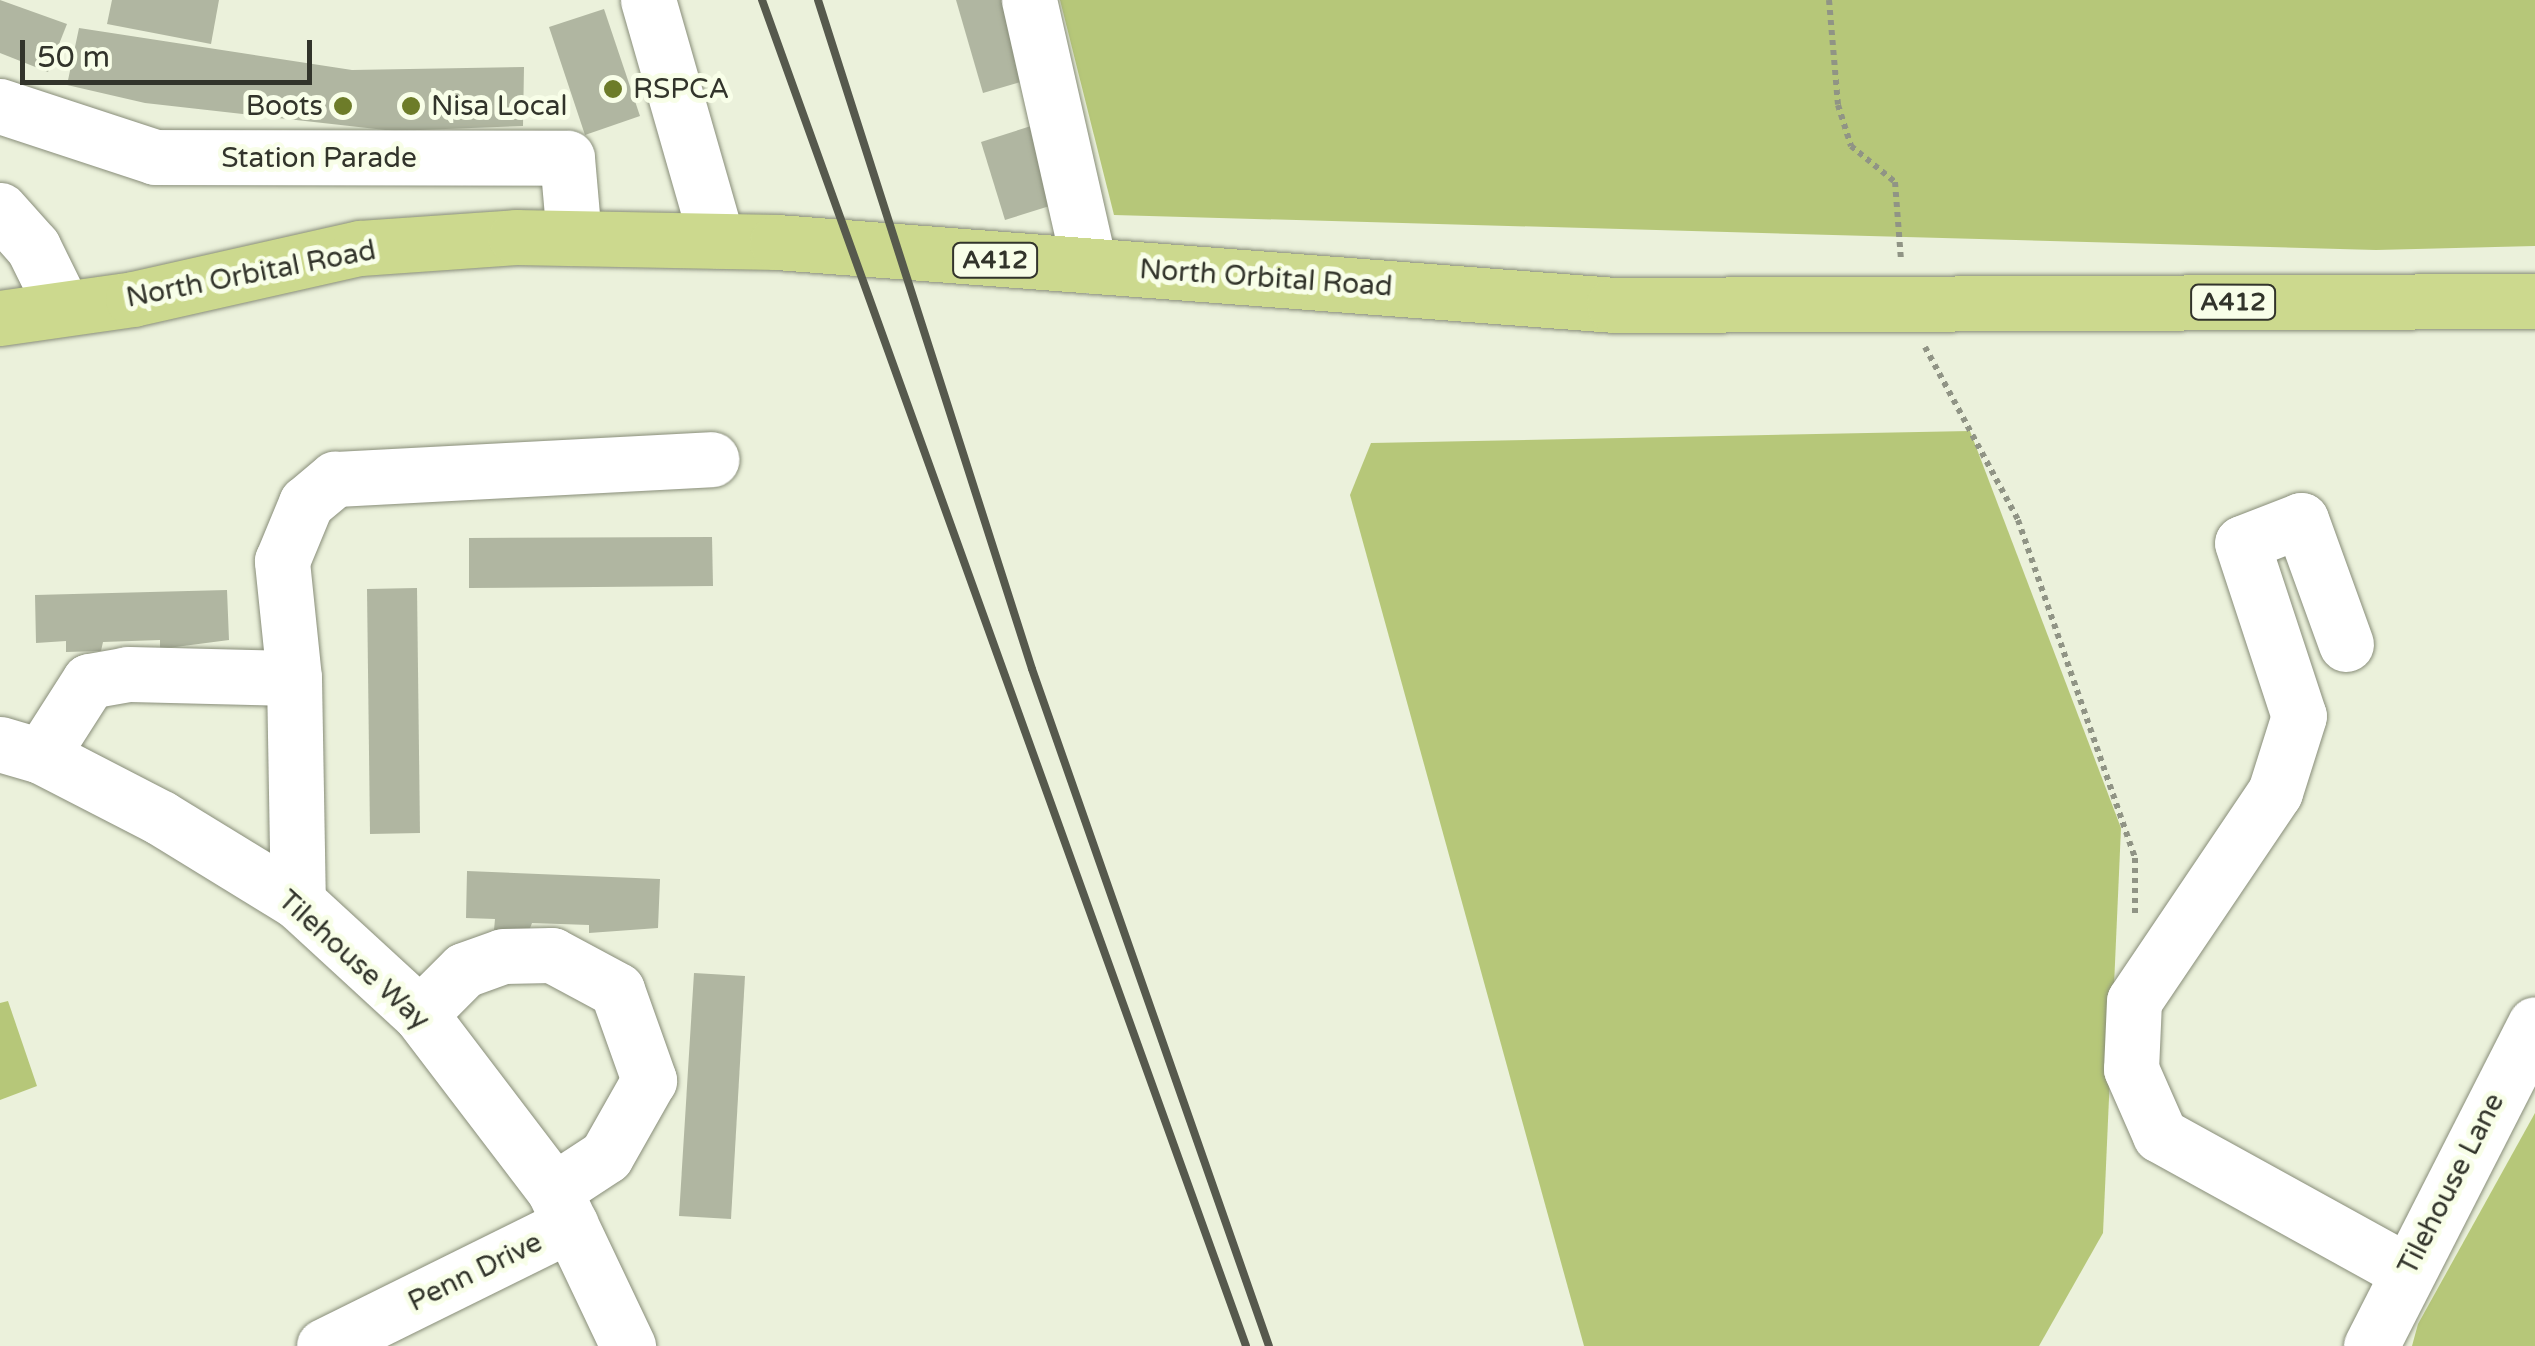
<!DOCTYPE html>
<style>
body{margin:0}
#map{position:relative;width:2535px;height:1346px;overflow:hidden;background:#ebf1db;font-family:"Varela Round",sans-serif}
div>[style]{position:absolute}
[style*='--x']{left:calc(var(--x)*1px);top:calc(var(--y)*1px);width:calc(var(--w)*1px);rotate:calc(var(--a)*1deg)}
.green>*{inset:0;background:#b6c779}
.building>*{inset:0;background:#b0b6a1}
.path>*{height:6px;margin-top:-3px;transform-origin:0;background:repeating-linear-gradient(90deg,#909485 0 5px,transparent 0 10px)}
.roads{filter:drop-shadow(0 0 2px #888d79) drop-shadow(0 0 2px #888d79)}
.minor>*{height:55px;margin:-27.5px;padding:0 27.5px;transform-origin:27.5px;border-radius:27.5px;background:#fff}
.major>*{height:55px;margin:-27.5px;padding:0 27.5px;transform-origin:27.5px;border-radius:27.5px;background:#ccd98e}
.rail>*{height:8px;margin:-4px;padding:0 4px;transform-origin:4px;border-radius:4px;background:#56594d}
.dots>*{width:28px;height:28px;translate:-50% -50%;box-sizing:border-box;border:5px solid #f8fee8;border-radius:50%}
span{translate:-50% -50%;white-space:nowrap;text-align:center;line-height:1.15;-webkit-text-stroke:10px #f8fee8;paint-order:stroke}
.shield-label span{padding:2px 8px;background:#f8fee8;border:2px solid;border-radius:8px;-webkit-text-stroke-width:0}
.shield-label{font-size:25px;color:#32342b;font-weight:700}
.poi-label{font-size:28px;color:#32342b}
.left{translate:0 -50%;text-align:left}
.right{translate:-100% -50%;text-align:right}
.street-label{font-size:28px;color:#32342b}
.scale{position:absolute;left:20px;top:40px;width:292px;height:45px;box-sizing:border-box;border:5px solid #32342b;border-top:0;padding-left:12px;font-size:30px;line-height:35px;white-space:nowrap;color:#32342b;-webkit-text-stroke:8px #f8fee8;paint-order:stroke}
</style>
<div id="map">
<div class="green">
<i style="clip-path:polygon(1060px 0,2535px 0,2535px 246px,2376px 250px,1114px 215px)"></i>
<i style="clip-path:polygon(1970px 431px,2121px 828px,2103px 1233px,2039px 1346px,1584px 1346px,1350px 495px,1371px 443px)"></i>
<i style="clip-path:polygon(8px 1001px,37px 1086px,0 1100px,0 1003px)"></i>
<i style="clip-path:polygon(2535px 1113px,2535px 1346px,2412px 1346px,2418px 1324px)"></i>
</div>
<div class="building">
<i style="clip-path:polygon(0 0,67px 24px,48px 72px,0 53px)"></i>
<i style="clip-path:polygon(112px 0,219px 0,211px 44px,107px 24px)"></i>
<i style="clip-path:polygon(956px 0,1018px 0,1041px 76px,983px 93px)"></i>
<i style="clip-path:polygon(604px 9px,640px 116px,585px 135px,549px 27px)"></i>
<i style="clip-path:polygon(79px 28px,352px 70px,524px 67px,523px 126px,394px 131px,145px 103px,67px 85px)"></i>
<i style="clip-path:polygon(1031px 126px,1056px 204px,1005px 220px,981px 142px)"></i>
<i style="clip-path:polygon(712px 537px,713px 586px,469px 588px,469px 538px)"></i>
<i style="clip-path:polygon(417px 588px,420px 833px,370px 834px,367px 589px)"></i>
<i style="clip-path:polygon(227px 590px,229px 640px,160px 649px,160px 640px,103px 642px,101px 651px,66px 652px,66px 641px,36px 643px,35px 595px)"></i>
<i style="clip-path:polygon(467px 871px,660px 879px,658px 928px,589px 933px,589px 925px,532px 923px,529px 931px,494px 930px,495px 919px,466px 918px)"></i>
<i style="clip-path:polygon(694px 973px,745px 976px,731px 1219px,679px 1216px)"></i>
</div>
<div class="path">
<i style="--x:1829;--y:0;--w:105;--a:85.1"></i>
<i style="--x:1838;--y:105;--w:43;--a:72.4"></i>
<i style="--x:1851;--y:146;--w:57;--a:39.3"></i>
<i style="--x:1895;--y:182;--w:78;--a:85.6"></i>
<i style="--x:1925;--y:347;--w:196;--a:61.7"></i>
<i style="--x:2018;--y:520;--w:358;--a:70.9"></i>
<i style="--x:2135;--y:858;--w:59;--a:90"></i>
</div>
<div class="roads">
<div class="minor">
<i style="--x:648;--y:0;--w:250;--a:74"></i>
<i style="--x:1029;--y:0;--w:272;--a:77.2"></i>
<i style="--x:0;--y:106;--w:163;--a:18.2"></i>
<i style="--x:155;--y:157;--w:412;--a:0.1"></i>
<i style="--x:567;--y:158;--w:80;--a:85"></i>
<i style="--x:0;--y:210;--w:50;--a:48.3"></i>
<i style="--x:33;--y:247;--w:68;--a:63.8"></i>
<i style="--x:2346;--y:644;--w:132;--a:-109.9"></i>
<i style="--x:2301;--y:520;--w:63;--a:158.7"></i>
<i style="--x:2242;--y:543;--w:182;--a:71.8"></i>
<i style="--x:2299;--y:716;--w:80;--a:107.5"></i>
<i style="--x:2275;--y:792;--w:252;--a:124"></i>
<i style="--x:2134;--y:1001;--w:68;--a:92.5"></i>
<i style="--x:2131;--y:1069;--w:72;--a:66.3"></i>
<i style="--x:2160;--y:1135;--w:281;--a:28.9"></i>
<i style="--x:294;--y:678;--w:118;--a:-95.9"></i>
<i style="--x:282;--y:561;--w:63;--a:-67.5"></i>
<i style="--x:306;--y:503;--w:38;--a:-40"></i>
<i style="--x:335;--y:479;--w:377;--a:-3"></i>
<i style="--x:0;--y:744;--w:43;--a:16.3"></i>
<i style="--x:41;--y:756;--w:135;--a:27.3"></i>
<i style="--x:161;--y:818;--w:161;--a:31.5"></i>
<i style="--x:298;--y:902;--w:166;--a:42.6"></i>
<i style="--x:420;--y:1014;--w:221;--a:52.7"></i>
<i style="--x:554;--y:1190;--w:173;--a:64.6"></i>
<i style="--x:41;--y:756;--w:89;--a:-57.4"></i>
<i style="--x:89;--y:681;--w:39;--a:-10"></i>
<i style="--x:127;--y:674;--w:167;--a:1.4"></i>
<i style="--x:294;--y:678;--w:224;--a:89"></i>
<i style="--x:420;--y:1014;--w:62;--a:-45"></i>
<i style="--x:464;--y:970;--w:41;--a:-19.7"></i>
<i style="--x:503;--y:956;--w:49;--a:-1.2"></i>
<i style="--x:552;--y:955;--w:74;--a:28.3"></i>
<i style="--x:617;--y:990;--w:96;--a:70.4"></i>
<i style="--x:649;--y:1080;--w:87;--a:119.5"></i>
<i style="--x:606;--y:1156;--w:62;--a:146.8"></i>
<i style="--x:324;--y:1346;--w:275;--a:-26.3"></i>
<i style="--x:2371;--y:1346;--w:361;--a:-63"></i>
</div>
<div class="major">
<i style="--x:0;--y:318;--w:134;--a:-8.1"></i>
<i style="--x:133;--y:299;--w:233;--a:-12.7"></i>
<i style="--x:360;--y:248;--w:156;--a:-4"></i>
<i style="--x:516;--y:237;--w:261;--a:1.1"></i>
<i style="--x:777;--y:242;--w:839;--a:4.3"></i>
<i style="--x:1614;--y:305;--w:921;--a:-0.25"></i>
</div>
</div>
<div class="rail">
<i style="--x:762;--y:0;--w:1430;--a:70.22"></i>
<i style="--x:818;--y:0;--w:702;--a:72.26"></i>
<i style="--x:1032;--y:669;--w:717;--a:70.71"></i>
</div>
<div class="dots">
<i style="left:613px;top:89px;background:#6d7c29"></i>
<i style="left:343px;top:106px;background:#6d7c29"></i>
<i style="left:411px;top:106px;background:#6d7c29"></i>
</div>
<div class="shield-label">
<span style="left:995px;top:260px">A412</span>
<span style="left:2233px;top:302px">A412</span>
</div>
<div class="poi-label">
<span class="left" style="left:633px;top:89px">RSPCA</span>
<span class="right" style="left:323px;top:106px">Boots</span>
<span class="left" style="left:431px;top:106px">Nisa Local</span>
</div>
<div class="street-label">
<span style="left:319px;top:158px">Station Parade</span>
<span style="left:251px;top:274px;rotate:-11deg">North Orbital Road</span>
<span style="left:1266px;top:278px;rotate:4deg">North Orbital Road</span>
<span style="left:354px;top:960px;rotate:42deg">Tilehouse Way</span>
<span style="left:2451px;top:1184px;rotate:-63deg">Tilehouse Lane</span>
<span style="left:475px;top:1272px;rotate:-26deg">Penn Drive</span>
</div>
<div class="scale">50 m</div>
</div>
